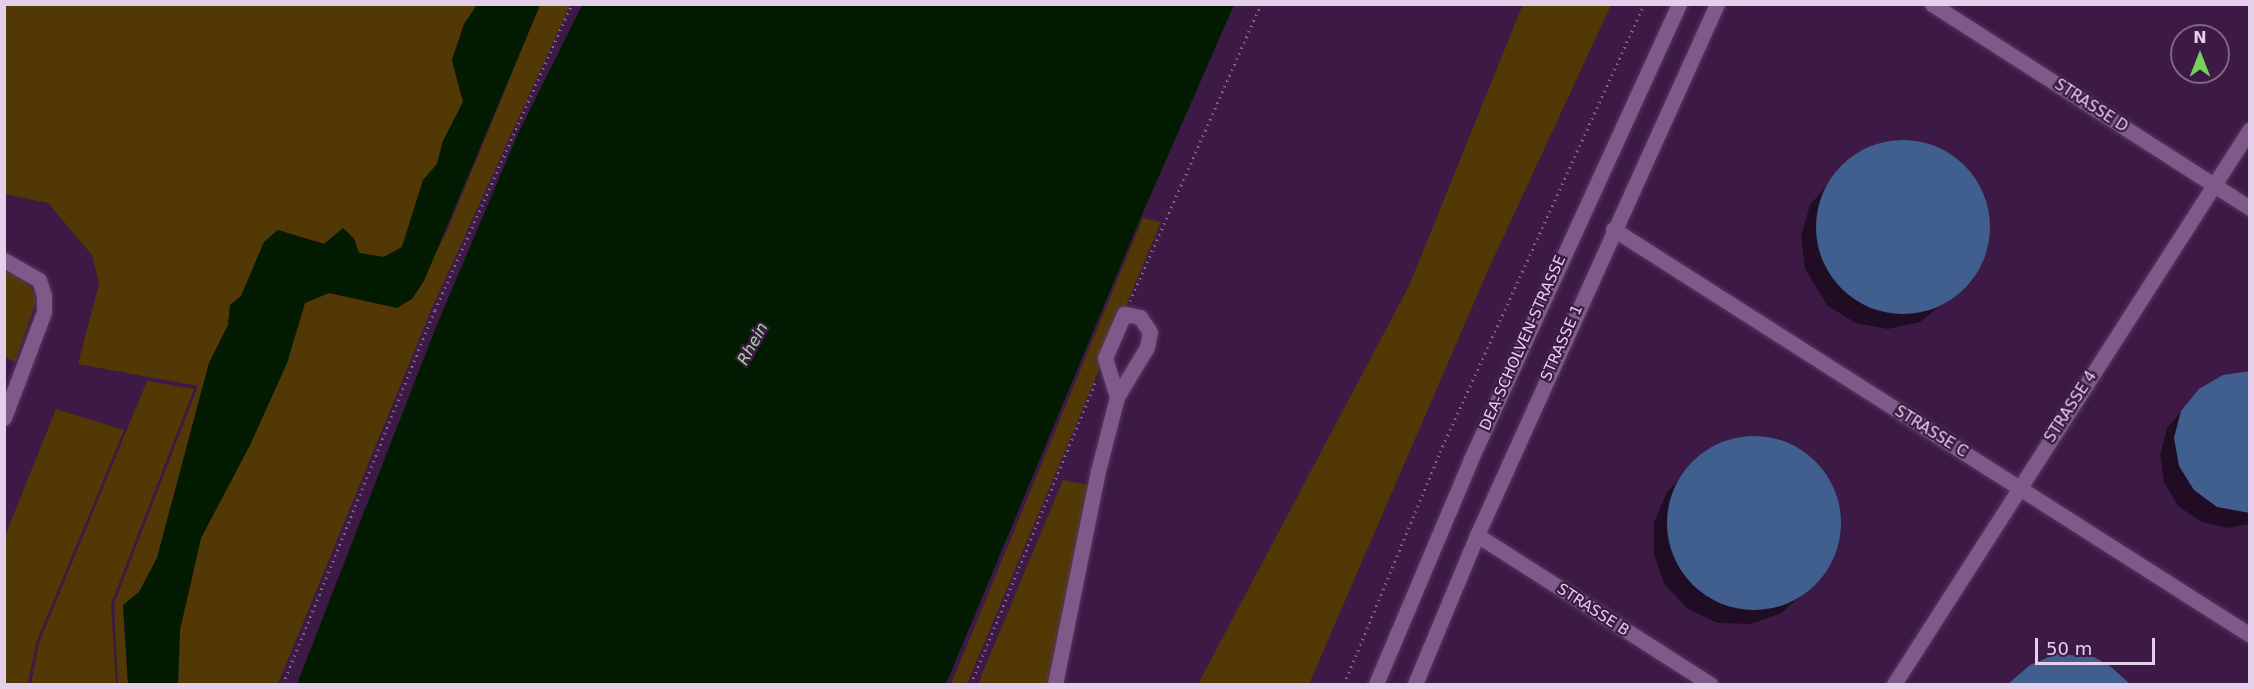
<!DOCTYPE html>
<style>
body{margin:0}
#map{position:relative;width:2254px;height:689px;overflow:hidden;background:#3c1a45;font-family:"DejaVu Sans",sans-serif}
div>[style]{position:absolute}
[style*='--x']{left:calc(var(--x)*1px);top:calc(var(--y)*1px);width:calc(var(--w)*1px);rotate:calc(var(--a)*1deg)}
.green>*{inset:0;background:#523805}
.water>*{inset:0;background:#031b00}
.shadow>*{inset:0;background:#0007}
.building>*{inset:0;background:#405f8f}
.round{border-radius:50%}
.path>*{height:3px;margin-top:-1.5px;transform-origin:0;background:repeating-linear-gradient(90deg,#806388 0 1.5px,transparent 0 6px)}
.roads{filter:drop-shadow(0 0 2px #55375d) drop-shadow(0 0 2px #55375d)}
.minor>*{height:15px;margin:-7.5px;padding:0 7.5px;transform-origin:7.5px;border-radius:7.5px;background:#7e5989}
span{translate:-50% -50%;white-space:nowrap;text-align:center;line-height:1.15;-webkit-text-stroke:4.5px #3c1a45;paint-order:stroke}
.street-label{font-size:15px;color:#e5d0eb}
.water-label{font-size:16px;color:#a2da92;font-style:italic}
.frame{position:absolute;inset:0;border:6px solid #e5d0eb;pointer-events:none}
.north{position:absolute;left:2170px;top:24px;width:60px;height:60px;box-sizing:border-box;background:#3c1a45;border:2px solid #806387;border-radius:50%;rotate:0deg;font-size:16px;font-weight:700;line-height:24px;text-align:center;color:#e5d0eb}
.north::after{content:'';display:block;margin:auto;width:21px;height:27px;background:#77d25a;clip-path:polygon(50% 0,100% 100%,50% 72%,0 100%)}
.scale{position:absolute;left:2035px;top:638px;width:120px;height:27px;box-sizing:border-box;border:3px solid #e5d0eb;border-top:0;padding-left:8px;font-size:18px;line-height:21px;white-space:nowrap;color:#e5d0eb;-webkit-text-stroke:4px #3c1a45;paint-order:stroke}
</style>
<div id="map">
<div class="green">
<i style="clip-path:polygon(1523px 4px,1611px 5px,1489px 268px,1309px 684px,1198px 684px,1409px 286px)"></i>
<i style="clip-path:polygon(4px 5px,477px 5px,464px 24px,452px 60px,463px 102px,443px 141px,437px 164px,423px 180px,402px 247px,384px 257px,359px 253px,354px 238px,343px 228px,324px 244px,278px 230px,264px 242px,241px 296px,230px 305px,228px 325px,209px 363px,157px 558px,139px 592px,123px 605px,128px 684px,118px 684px,114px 604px,198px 386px,78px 364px,99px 284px,92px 255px,48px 203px,5px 194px)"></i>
<i style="clip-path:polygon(540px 5px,570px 5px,432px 308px,278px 684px,178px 684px,180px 630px,201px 538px,250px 445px,287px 363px,305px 302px,329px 293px,412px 299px,447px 231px)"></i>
<i style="clip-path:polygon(1143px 218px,1161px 222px,967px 684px,951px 684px)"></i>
<i style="clip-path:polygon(4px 270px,26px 281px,37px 298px,15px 362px,5px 357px)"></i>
<i style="clip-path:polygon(147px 381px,194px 389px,111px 604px,116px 684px,31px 684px,39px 643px)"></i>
<i style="clip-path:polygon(56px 409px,124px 430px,36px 643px,28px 684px,5px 684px,5px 536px)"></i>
<i style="clip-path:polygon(1063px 480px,1089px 485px,1050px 684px,978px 684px)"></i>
</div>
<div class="water">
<i style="clip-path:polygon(477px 5px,540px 5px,424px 281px,412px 299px,397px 308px,329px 293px,305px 303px,287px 363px,250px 445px,201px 538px,180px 630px,178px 684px,128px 684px,123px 605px,139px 592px,157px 558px,209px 363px,228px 325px,230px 305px,241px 296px,264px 242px,278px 230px,324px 244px,343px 228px,354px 239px,359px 253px,384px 257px,402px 247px,423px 180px,437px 164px,443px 141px,463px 102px,452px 60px,464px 24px)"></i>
<i style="clip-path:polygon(582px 5px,1234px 5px,1141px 217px,946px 684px,297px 684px,436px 327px,517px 136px)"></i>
</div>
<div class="shadow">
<i style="clip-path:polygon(1906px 141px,1938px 149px,1965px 168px,1982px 196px,1988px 228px,1982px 260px,1963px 287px,1920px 322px,1888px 329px,1856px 323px,1828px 306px,1805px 269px,1801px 236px,1810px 205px,1846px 163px,1874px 146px)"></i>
<i style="clip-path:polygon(2250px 373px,2250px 524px,2228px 528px,2201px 522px,2178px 506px,2164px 482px,2160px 455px,2167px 428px,2200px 390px)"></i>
<i style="clip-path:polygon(1769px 439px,1799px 451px,1830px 482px,1839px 513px,1837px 546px,1822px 575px,1782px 613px,1751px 624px,1718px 623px,1688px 609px,1665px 585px,1654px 555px,1654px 522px,1667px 492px,1706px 452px,1736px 440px)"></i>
<i style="clip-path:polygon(2057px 655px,2084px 656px,2102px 662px,2126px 684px,2012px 684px,2031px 666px)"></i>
</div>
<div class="building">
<i class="round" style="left:1816px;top:140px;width:174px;height:174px"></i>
<i style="clip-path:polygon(2250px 371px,2250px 513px,2217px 507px,2194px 490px,2179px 466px,2174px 438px,2181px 411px,2199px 389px,2223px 375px)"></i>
<i class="round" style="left:1667px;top:436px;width:174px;height:174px"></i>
<i style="clip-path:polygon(2056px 654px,2094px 657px,2110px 666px,2130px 684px,2008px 684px,2030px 665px)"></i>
</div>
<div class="path">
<i style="--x:1130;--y:301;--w:325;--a:-66.2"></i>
<i style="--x:283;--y:684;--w:404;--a:-67.9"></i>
<i style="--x:435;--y:310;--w:335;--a:-65.9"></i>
<i style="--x:971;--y:684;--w:328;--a:-67.6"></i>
<i style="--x:1344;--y:684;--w:251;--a:-67.5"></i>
<i style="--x:1440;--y:452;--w:492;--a:-65.5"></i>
</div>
<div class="roads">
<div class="minor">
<i style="--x:1932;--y:4;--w:378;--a:32.7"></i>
<i style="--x:1613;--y:229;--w:755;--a:32.51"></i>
<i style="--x:4;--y:260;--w:40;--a:29.7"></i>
<i style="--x:39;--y:280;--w:16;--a:72"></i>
<i style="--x:44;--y:295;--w:17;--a:90"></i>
<i style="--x:44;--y:312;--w:113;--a:110.7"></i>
<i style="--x:1477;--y:535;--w:277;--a:32.6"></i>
<i style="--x:1055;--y:684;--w:217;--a:-78.6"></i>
<i style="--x:1098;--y:471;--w:76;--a:-75.6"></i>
<i style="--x:1117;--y:397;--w:58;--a:-59"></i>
<i style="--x:1147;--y:347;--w:15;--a:-79"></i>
<i style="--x:1150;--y:332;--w:18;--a:-124"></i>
<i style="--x:1140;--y:317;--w:16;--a:-169"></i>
<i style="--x:1124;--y:314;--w:48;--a:113.4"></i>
<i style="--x:1105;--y:358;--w:41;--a:72.9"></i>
<i style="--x:1376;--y:684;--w:242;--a:-67.1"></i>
<i style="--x:1470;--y:461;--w:503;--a:-65.42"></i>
<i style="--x:1415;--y:684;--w:161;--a:-67.4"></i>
<i style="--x:1477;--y:535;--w:583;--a:-65.68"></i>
<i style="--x:1894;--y:684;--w:659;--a:-57.32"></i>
</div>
</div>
<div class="street-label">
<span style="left:2091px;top:106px;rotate:33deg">STRASSE D</span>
<span style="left:1523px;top:343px;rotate:-66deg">DEA-SCHOLVEN-STRASSE</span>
<span style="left:1562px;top:343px;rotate:-66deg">STRASSE 1</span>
<span style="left:2071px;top:407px;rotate:-57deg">STRASSE 4</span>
<span style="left:1931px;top:432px;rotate:32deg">STRASSE C</span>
<span style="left:1593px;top:610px;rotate:33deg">STRASSE B</span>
</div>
<div class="water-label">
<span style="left:753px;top:344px;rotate:-61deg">Rhein</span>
</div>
<div class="frame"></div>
<div class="north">N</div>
<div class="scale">50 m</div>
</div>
